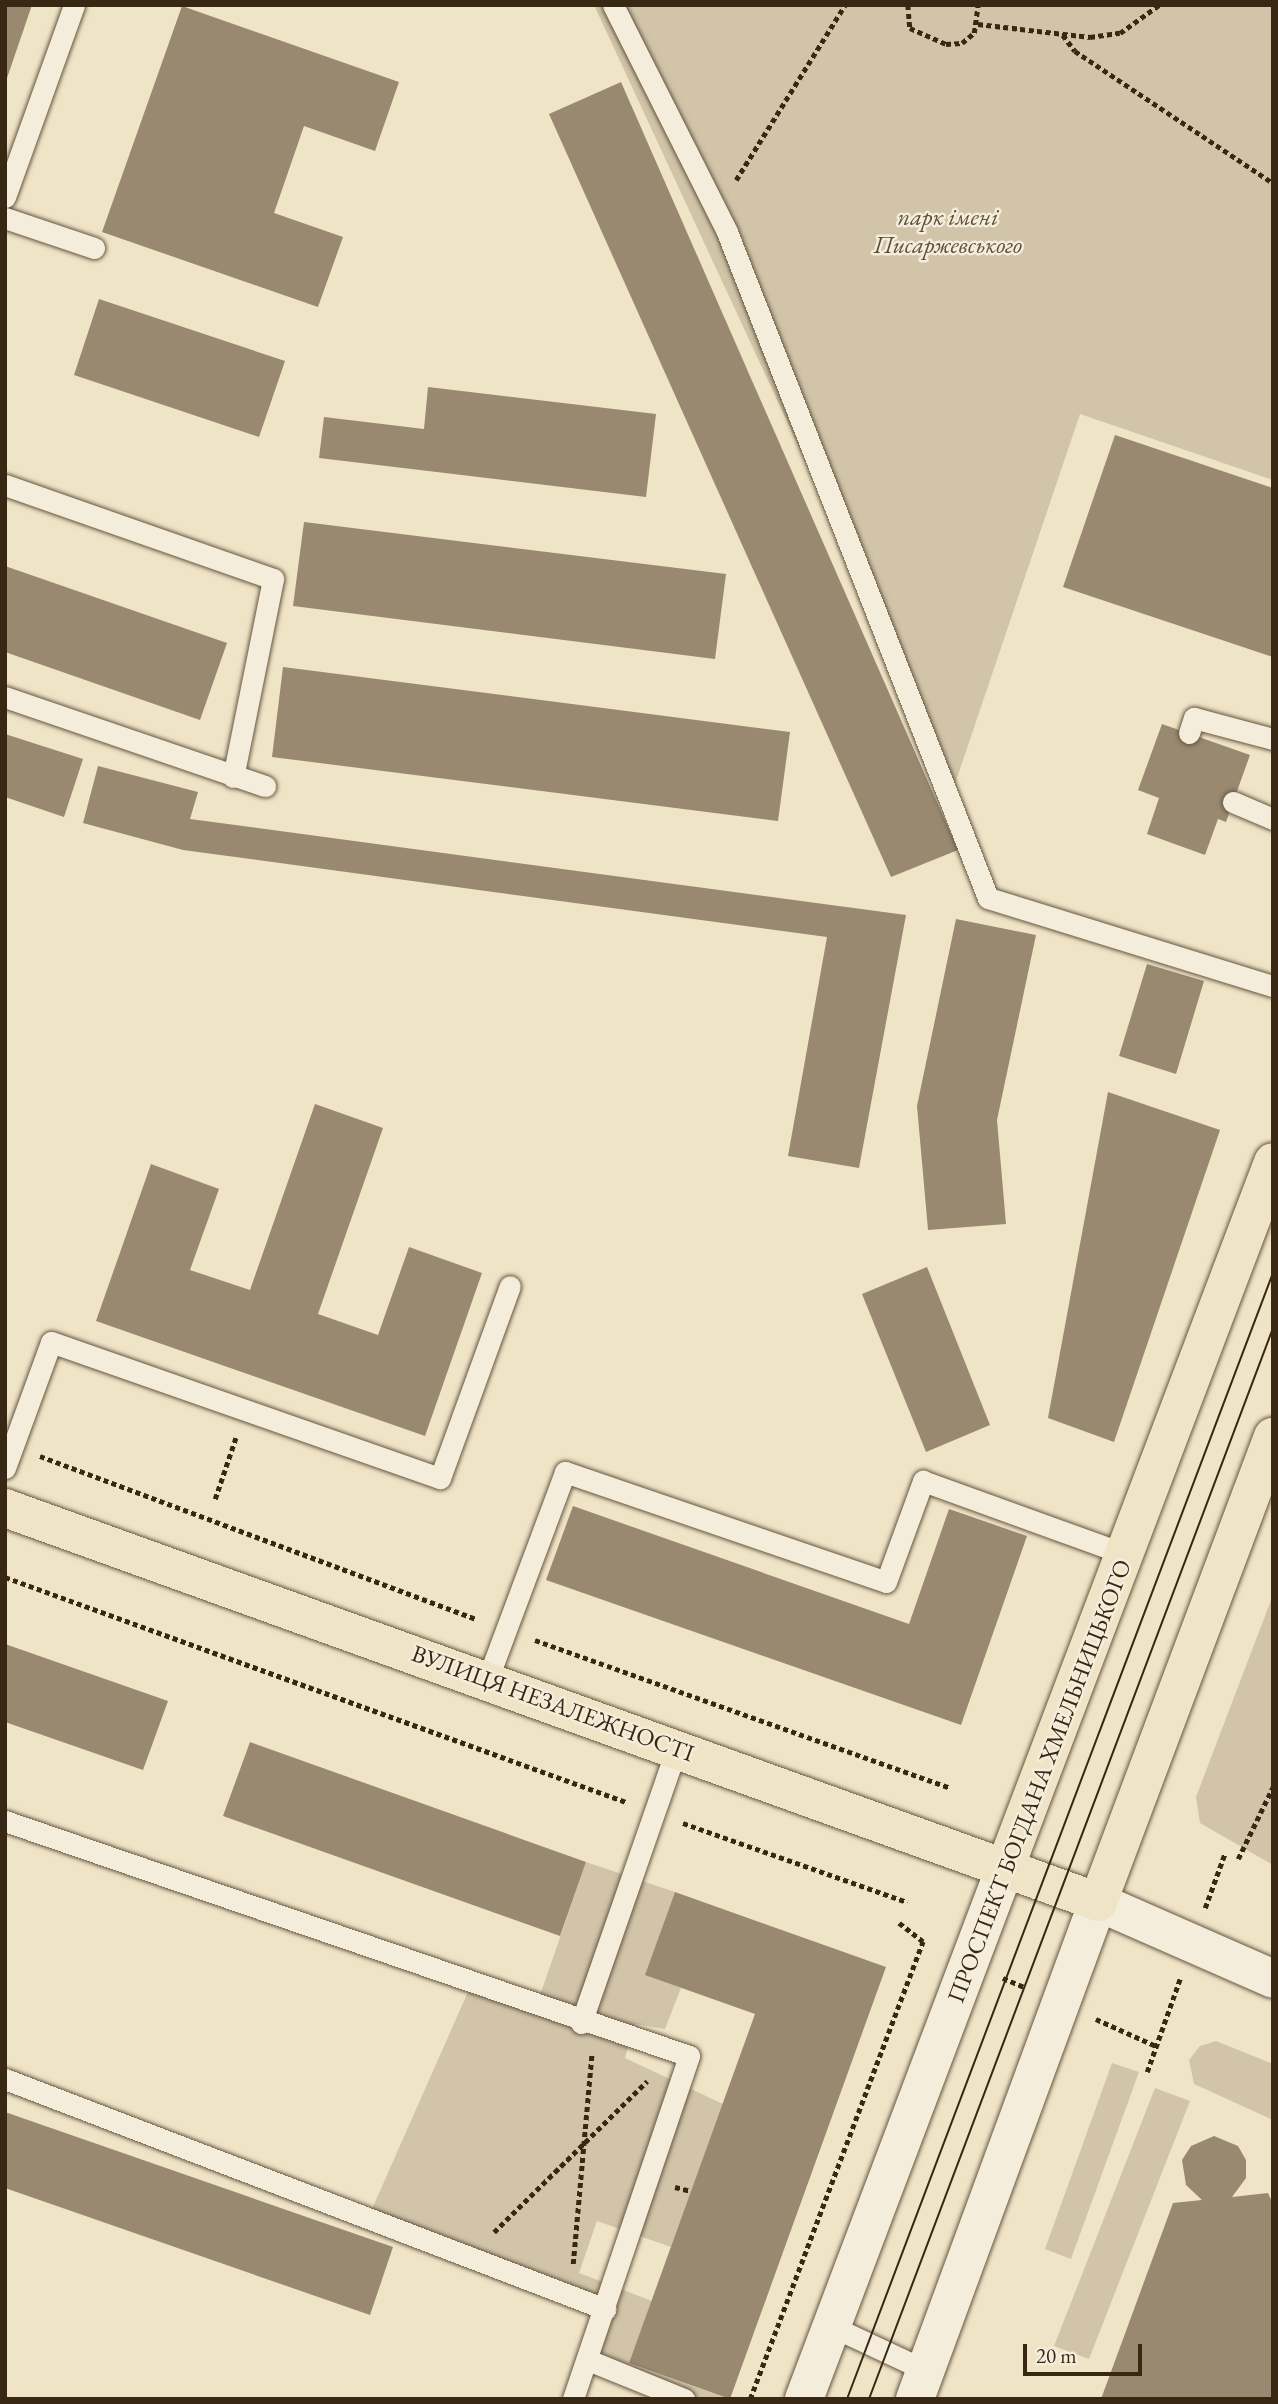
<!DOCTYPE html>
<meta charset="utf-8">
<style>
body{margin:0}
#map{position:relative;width:1278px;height:2404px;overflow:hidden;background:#f0e4c7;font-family:"EB Garamond",serif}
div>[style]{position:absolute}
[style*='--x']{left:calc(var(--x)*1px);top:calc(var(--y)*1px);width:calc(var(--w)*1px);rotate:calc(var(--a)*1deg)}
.green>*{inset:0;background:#d1c4a8}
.building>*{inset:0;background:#988970}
.path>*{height:4.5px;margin-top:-2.25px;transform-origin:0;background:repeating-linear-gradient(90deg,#382712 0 5px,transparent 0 8.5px)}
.roads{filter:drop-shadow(0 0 2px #66563f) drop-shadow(0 0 2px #66563f)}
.lane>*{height:21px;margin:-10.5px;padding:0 10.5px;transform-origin:10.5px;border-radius:10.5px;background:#f5eddb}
.secondary>*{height:38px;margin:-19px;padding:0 19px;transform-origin:19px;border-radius:19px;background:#f5eddb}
.primary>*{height:38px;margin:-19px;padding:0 19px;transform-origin:19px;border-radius:19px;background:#f0e4c7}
.tram>*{height:2px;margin:-1px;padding:0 1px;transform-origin:1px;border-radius:1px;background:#382712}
span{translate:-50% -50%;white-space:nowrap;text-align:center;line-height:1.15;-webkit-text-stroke:5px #f5eddb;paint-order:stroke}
.park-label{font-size:24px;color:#5e4e38;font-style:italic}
.street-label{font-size:24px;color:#382712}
.frame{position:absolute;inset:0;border:7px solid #382712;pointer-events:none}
.scale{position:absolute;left:1023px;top:2344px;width:119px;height:32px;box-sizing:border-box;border:4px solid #382712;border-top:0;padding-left:9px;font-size:21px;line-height:24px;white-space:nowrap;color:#382712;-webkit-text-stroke:5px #f5eddb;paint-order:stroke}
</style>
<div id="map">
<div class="green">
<i style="clip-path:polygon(594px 5px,1273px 5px,1273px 480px,1080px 414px,955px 784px)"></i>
<i style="clip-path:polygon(1273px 1595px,1273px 1865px,1200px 1823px,1196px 1797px)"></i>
<i style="clip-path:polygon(586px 1862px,675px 1892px,646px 1974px,681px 1988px,665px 2029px,635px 2024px,625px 2058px,723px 2104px,671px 2247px,597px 2221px,579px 2273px,652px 2301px,629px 2363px,729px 2399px,684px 2399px,588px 2360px,605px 2309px,368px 2218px,471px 1985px,536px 2007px)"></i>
<i style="clip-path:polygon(1216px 2041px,1273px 2064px,1273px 2120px,1194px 2084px,1189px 2060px,1200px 2046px)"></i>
<i style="clip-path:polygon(1112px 2063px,1139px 2072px,1071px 2259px,1045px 2249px)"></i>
<i style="clip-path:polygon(1155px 2088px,1190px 2101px,1089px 2359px,1054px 2346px)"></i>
</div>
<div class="building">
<i style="clip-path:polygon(5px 5px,32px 5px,6px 81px,5px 81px)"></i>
<i style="clip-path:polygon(182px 6px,399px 82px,375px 151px,304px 126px,274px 213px,343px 237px,318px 307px,102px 232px)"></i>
<i style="clip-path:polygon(621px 82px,958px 850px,891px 877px,549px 114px)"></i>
<i style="clip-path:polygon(99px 299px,285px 361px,259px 437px,74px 375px)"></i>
<i style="clip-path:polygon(428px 387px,656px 414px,646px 497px,319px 458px,324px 417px,424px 429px)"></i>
<i style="clip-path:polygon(1115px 435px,1273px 488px,1273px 657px,1063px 587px)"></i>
<i style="clip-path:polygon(304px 522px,726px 574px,715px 659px,293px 606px)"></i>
<i style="clip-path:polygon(5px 566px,227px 643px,200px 720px,5px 652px)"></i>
<i style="clip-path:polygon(283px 667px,790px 732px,778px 821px,272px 757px)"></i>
<i style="clip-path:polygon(1162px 724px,1250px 755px,1226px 822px,1218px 819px,1205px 855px,1147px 834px,1159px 798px,1138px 790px)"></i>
<i style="clip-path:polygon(5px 734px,83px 759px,64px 817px,5px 797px)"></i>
<i style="clip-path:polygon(98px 766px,198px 792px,190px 819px,906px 915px,859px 1168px,788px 1156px,827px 937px,183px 850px,83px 823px)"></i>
<i style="clip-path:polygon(956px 919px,1036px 935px,997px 1120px,1006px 1224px,928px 1230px,917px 1106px)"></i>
<i style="clip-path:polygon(1147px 964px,1204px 981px,1176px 1074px,1119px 1056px)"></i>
<i style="clip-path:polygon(1108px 1092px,1220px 1130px,1114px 1442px,1048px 1418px)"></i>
<i style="clip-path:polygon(315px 1104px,383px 1128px,318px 1314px,378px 1335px,409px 1247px,482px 1273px,425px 1436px,96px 1321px,151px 1164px,219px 1189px,190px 1270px,250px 1290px)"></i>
<i style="clip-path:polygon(927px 1267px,990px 1425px,926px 1452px,862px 1294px)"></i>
<i style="clip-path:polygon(573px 1506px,909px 1624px,949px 1509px,1027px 1536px,961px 1725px,546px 1580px)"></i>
<i style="clip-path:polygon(5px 1644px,168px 1701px,143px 1770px,5px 1722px)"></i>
<i style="clip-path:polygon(250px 1742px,586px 1862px,560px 1936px,223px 1816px)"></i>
<i style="clip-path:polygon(675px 1892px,886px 1967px,730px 2399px,629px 2363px,755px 2014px,645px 1975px)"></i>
<i style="clip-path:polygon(5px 2112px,393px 2247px,370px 2315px,5px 2188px)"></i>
<i style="clip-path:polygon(1214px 2136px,1238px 2146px,1246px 2160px,1246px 2178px,1232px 2197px,1268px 2193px,1273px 2204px,1273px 2399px,1101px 2399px,1173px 2203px,1202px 2200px,1186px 2185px,1182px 2160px,1191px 2146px)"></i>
</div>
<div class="path">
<i style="--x:908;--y:5;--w:23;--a:85"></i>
<i style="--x:910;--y:28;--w:39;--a:24"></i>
<i style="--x:946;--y:44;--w:16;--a:-4"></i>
<i style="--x:962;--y:43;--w:16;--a:-40"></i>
<i style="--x:974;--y:33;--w:28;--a:-82"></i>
<i style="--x:978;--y:24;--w:113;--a:6.6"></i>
<i style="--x:1090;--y:37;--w:30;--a:-8"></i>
<i style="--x:1120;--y:33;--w:48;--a:-35.7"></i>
<i style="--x:1063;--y:35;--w:20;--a:53"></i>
<i style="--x:1075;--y:51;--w:238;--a:33.7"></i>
<i style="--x:736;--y:180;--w:206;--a:-58.1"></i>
<i style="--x:40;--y:1456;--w:466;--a:20.5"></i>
<i style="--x:215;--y:1499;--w:65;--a:-71.3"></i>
<i style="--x:5;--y:1577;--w:661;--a:19.92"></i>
<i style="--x:535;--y:1640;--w:441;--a:19.6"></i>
<i style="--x:683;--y:1823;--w:238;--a:19.4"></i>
<i style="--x:1238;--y:1859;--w:80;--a:-64.1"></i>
<i style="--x:1205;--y:1908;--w:59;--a:-70"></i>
<i style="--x:1003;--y:1978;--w:23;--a:23"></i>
<i style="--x:1096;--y:2019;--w:66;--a:24.2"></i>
<i style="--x:1147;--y:2072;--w:99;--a:-70.5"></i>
<i style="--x:675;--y:2187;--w:16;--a:14"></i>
<i style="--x:494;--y:2232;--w:215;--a:-44.6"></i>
<i style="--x:573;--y:2264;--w:212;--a:-84.9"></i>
<i style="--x:750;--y:2399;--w:489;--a:-69.3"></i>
<i style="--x:923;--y:1942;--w:31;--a:-142"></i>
</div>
<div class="roads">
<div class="lane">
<i style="--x:613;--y:5;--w:254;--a:63.3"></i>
<i style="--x:727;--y:232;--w:715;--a:68.6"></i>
<i style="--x:988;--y:898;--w:298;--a:17.2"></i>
<i style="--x:5;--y:197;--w:204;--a:-70.2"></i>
<i style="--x:5;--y:218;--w:94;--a:18.6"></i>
<i style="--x:5;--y:485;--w:284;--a:19.3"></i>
<i style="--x:273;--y:579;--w:202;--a:101.4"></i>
<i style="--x:5;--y:697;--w:275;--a:18.9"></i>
<i style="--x:1189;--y:733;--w:16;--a:-72"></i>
<i style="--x:1194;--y:718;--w:82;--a:14.9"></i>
<i style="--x:1233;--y:802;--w:43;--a:23"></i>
<i style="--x:5;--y:1468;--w:134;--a:-69.9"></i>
<i style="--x:51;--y:1342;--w:412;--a:19.3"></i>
<i style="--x:440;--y:1478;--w:204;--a:-70"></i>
<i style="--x:488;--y:1678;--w:220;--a:-69.5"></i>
<i style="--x:565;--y:1472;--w:339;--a:18.9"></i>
<i style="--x:886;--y:1582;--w:108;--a:-69.9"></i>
<i style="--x:923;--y:1481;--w:215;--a:19.9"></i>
<i style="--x:5;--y:1821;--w:723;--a:18.96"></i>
<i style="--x:689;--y:2056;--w:362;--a:108.7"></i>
<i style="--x:581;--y:2023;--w:292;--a:-70.8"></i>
<i style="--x:5;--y:2079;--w:643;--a:20.97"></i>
<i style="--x:831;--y:2326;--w:106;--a:25.1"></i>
<i style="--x:588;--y:2360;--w:104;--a:22.1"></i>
</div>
<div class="secondary">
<i style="--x:804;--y:2399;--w:568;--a:-69.27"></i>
<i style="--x:915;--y:2399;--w:530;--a:-69.79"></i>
<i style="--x:1098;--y:1902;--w:191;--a:23.7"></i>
</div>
<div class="primary">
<i style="--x:5;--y:1508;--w:1162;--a:19.82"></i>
<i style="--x:1098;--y:1902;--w:497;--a:-69.4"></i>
<i style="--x:1005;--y:1868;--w:755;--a:-69.21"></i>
</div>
</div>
<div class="tram">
<i style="--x:847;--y:2399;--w:1204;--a:-69.28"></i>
<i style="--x:869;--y:2399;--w:1145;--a:-69.33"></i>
</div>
<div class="park-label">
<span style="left:948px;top:231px">парк імені<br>Писаржевського</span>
</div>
<div class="street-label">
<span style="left:553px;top:1703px;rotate:20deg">ВУЛИЦЯ НЕЗАЛЕЖНОСТІ</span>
<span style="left:1039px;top:1781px;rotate:-69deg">ПРОСПЕКТ БОГДАНА ХМЕЛЬНИЦЬКОГО</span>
</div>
<div class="frame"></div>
<div class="scale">20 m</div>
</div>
